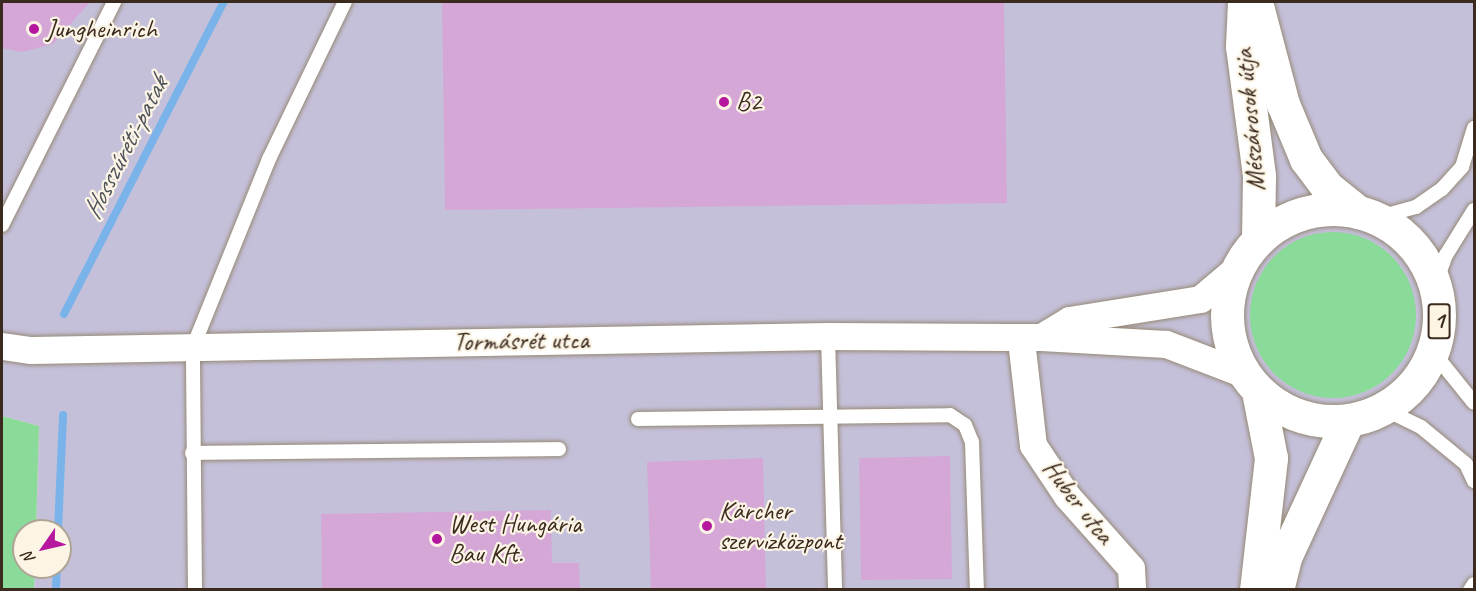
<!DOCTYPE html>
<meta charset="utf-8">
<style>
body{margin:0}
#map{position:relative;width:1476px;height:591px;overflow:hidden;background:#f2e9cd;font-family:Caveat,sans-serif}
div>[style]{position:absolute}
[style*='--x']{left:calc(var(--x)*1px);top:calc(var(--y)*1px);width:calc(var(--w)*1px);rotate:calc(var(--a)*1deg)}
.industrial>*{inset:0;background:#c5c0da}
.green>*{inset:0;background:#8ada99}
.round{border-radius:50%}
.stream>*{height:8px;margin:-4px;padding:0 4px;transform-origin:4px;border-radius:4px;background:#7ab3ea}
.building>*{inset:0;background:#d4a7d7}
.roads{filter:drop-shadow(0 0 2px #968a76) drop-shadow(0 0 2px #968a76)}
.lane>*{height:14px;margin:-7px;padding:0 7px;transform-origin:7px;border-radius:7px;background:#fff}
.street>*{height:27px;margin:-13.5px;padding:0 13.5px;transform-origin:13.5px;border-radius:13.5px;background:#fff}
.primary>*{height:33px;margin:-16.5px;padding:0 16.5px;transform-origin:16.5px;border-radius:16.5px;background:#fff}
.primary>.ring{margin:-16.5px;padding:0;box-sizing:content-box;background:none;border:33px solid #fff;border-radius:50%}
.dots>*{width:16px;height:16px;translate:-50% -50%;box-sizing:border-box;border:3px solid #fcf5e5;border-radius:50%}
span{translate:-50% -50%;white-space:nowrap;text-align:center;line-height:1.15;-webkit-text-stroke:4.5px #fcf5e5;paint-order:stroke}
.shield-label span{padding:2px 4px;background:#fcf5e5;border:2px solid;border-radius:4px;-webkit-text-stroke-width:0}
.shield-label{font-size:24px;color:#3b2a1e;font-weight:700}
.poi-label{font-size:26px;color:#3b2a1e}
.left{translate:0 -50%;text-align:left}
.street-label{font-size:26px;color:#3b2a1e}
.water-label{font-size:27px;color:#4e535b;font-style:italic}
.frame{position:absolute;inset:0;border:3px solid #3b2a1e;pointer-events:none}
.north{position:absolute;left:12px;top:519px;width:60px;height:60px;box-sizing:border-box;background:#fcf5e5;border:2px solid #afa495;border-radius:50%;rotate:236deg;font-size:16px;font-weight:700;line-height:24px;text-align:center;color:#3b2a1e}
.north::after{content:'';display:block;margin:auto;width:21px;height:27px;background:#b5179e;clip-path:polygon(50% 0,100% 100%,50% 72%,0 100%)}
</style>
<div id="map">
<div class="industrial">
<i style="clip-path:polygon(2px 2px,1474px 2px,1474px 589px,34px 589px,35px 567px,60px 567px,60px 531px,36px 531px,39px 426px,2px 416px)"></i>
</div>
<div class="green">
<i class="round" style="left:1250px;top:232px;width:166px;height:166px"></i>
<i style="clip-path:polygon(2px 416px,39px 426px,36px 531px,24px 531px,24px 567px,35px 567px,34px 589px,2px 589px)"></i>
</div>
<div class="stream">
<i style="--x:64;--y:314;--w:351;--a:-62.9"></i>
<i style="--x:58;--y:531;--w:116;--a:-87.5"></i>
<i style="--x:56;--y:590;--w:23;--a:-88"></i>
</div>
<div class="building">
<i style="clip-path:polygon(2px 2px,90px 2px,53px 44px,22px 52px,2px 48px)"></i>
<i style="clip-path:polygon(442px 2px,1004px 2px,1007px 203px,445px 210px)"></i>
<i style="clip-path:polygon(950px 456px,952px 579px,861px 580px,859px 458px)"></i>
<i style="clip-path:polygon(763px 458px,766px 590px,651px 590px,647px 462px)"></i>
<i style="clip-path:polygon(551px 510px,552px 563px,579px 563px,580px 590px,322px 590px,321px 514px)"></i>
</div>
<div class="roads">
<div class="lane">
<i style="--x:1376;--y:218;--w:41;--a:-15.4"></i>
<i style="--x:1416;--y:207;--w:32;--a:-35"></i>
<i style="--x:1442;--y:189;--w:30;--a:-48"></i>
<i style="--x:1462;--y:167;--w:41;--a:-72.9"></i>
<i style="--x:2;--y:225;--w:250;--a:-63.3"></i>
<i style="--x:1435;--y:285;--w:32;--a:-70"></i>
<i style="--x:1446;--y:255;--w:53;--a:-58.1"></i>
<i style="--x:828;--y:336;--w:254;--a:88.4"></i>
<i style="--x:1433;--y:352;--w:65;--a:51.2"></i>
<i style="--x:1384;--y:409;--w:41;--a:25.9"></i>
<i style="--x:1421;--y:427;--w:58;--a:39.4"></i>
<i style="--x:1466;--y:464;--w:19;--a:65"></i>
<i style="--x:638;--y:419;--w:312;--a:-0.7"></i>
<i style="--x:950;--y:415;--w:18;--a:34"></i>
<i style="--x:965;--y:425;--w:18;--a:68"></i>
<i style="--x:972;--y:442;--w:148;--a:88.1"></i>
<i style="--x:192;--y:453;--w:367;--a:-0.6"></i>
<i style="--x:195;--y:590;--w:243;--a:-90.5"></i>
<i style="--x:193;--y:347;--w:203;--a:-68"></i>
<i style="--x:269;--y:159;--w:174;--a:-64.2"></i>
<i style="--x:1470;--y:590;--w:7;--a:-56"></i>
</div>
<div class="street">
<i style="--x:1041;--y:337;--w:33;--a:-31"></i>
<i style="--x:1069;--y:320;--w:133;--a:-9.1"></i>
<i style="--x:1200;--y:299;--w:48;--a:-40"></i>
<i style="--x:1021;--y:340;--w:106;--a:83.5"></i>
<i style="--x:1033;--y:445;--w:61;--a:56.3"></i>
<i style="--x:1067;--y:496;--w:96;--a:48.4"></i>
<i style="--x:1131;--y:568;--w:22;--a:87"></i>
<i style="--x:2;--y:346;--w:29;--a:8"></i>
<i style="--x:31;--y:350;--w:797;--a:-1.01"></i>
<i style="--x:828;--y:336;--w:213;--a:0.3"></i>
<i style="--x:1041;--y:337;--w:125;--a:3.2"></i>
<i style="--x:1166;--y:344;--w:84;--a:21"></i>
</div>
<div class="primary">
<i style="--x:1244;--y:2;--w:44;--a:92.6"></i>
<i style="--x:1242;--y:46;--w:131;--a:82.5"></i>
<i style="--x:1259;--y:176;--w:63;--a:90.9"></i>
<i style="--x:1256;--y:2;--w:106;--a:75.2"></i>
<i style="--x:1283;--y:104;--w:60;--a:67.3"></i>
<i style="--x:1306;--y:159;--w:35;--a:53"></i>
<i style="--x:1327;--y:187;--w:40;--a:39"></i>
<i class="ring" style="left:1227px;top:209px;width:179px;height:179px"></i>
<i style="--x:1256;--y:590;--w:133;--a:-83.5"></i>
<i style="--x:1271;--y:458;--w:68;--a:-101"></i>
<i style="--x:1277;--y:590;--w:36;--a:-76"></i>
<i style="--x:1286;--y:555;--w:148;--a:-65.2"></i>
</div>
</div>
<div class="dots">
<i style="left:34px;top:29px;background:#b5179e"></i>
<i style="left:724px;top:102px;background:#b5179e"></i>
<i style="left:707px;top:526px;background:#b5179e"></i>
<i style="left:437px;top:539px;background:#b5179e"></i>
</div>
<div class="shield-label">
<span style="left:1439px;top:321px">1</span>
</div>
<div class="poi-label">
<span class="left" style="left:46px;top:29px">Jungheinrich</span>
<span class="left" style="left:736px;top:102px">B2</span>
<span class="left" style="left:719px;top:526px">Kärcher<br>szervízközpont</span>
<span class="left" style="left:449px;top:539px">West Hungária<br>Bau Kft.</span>
</div>
<div class="street-label">
<span style="left:1250px;top:120px;rotate:-95deg">Mészárosok útja</span>
<span style="left:521px;top:341px;rotate:-1deg">Tormásrét utca</span>
<span style="left:1078px;top:502px;rotate:52deg">Huber utca</span>
</div>
<div class="water-label">
<span style="left:125px;top:148px;rotate:-63deg">Hosszúréti-patak</span>
</div>
<div class="frame"></div>
<div class="north">N</div>
</div>
